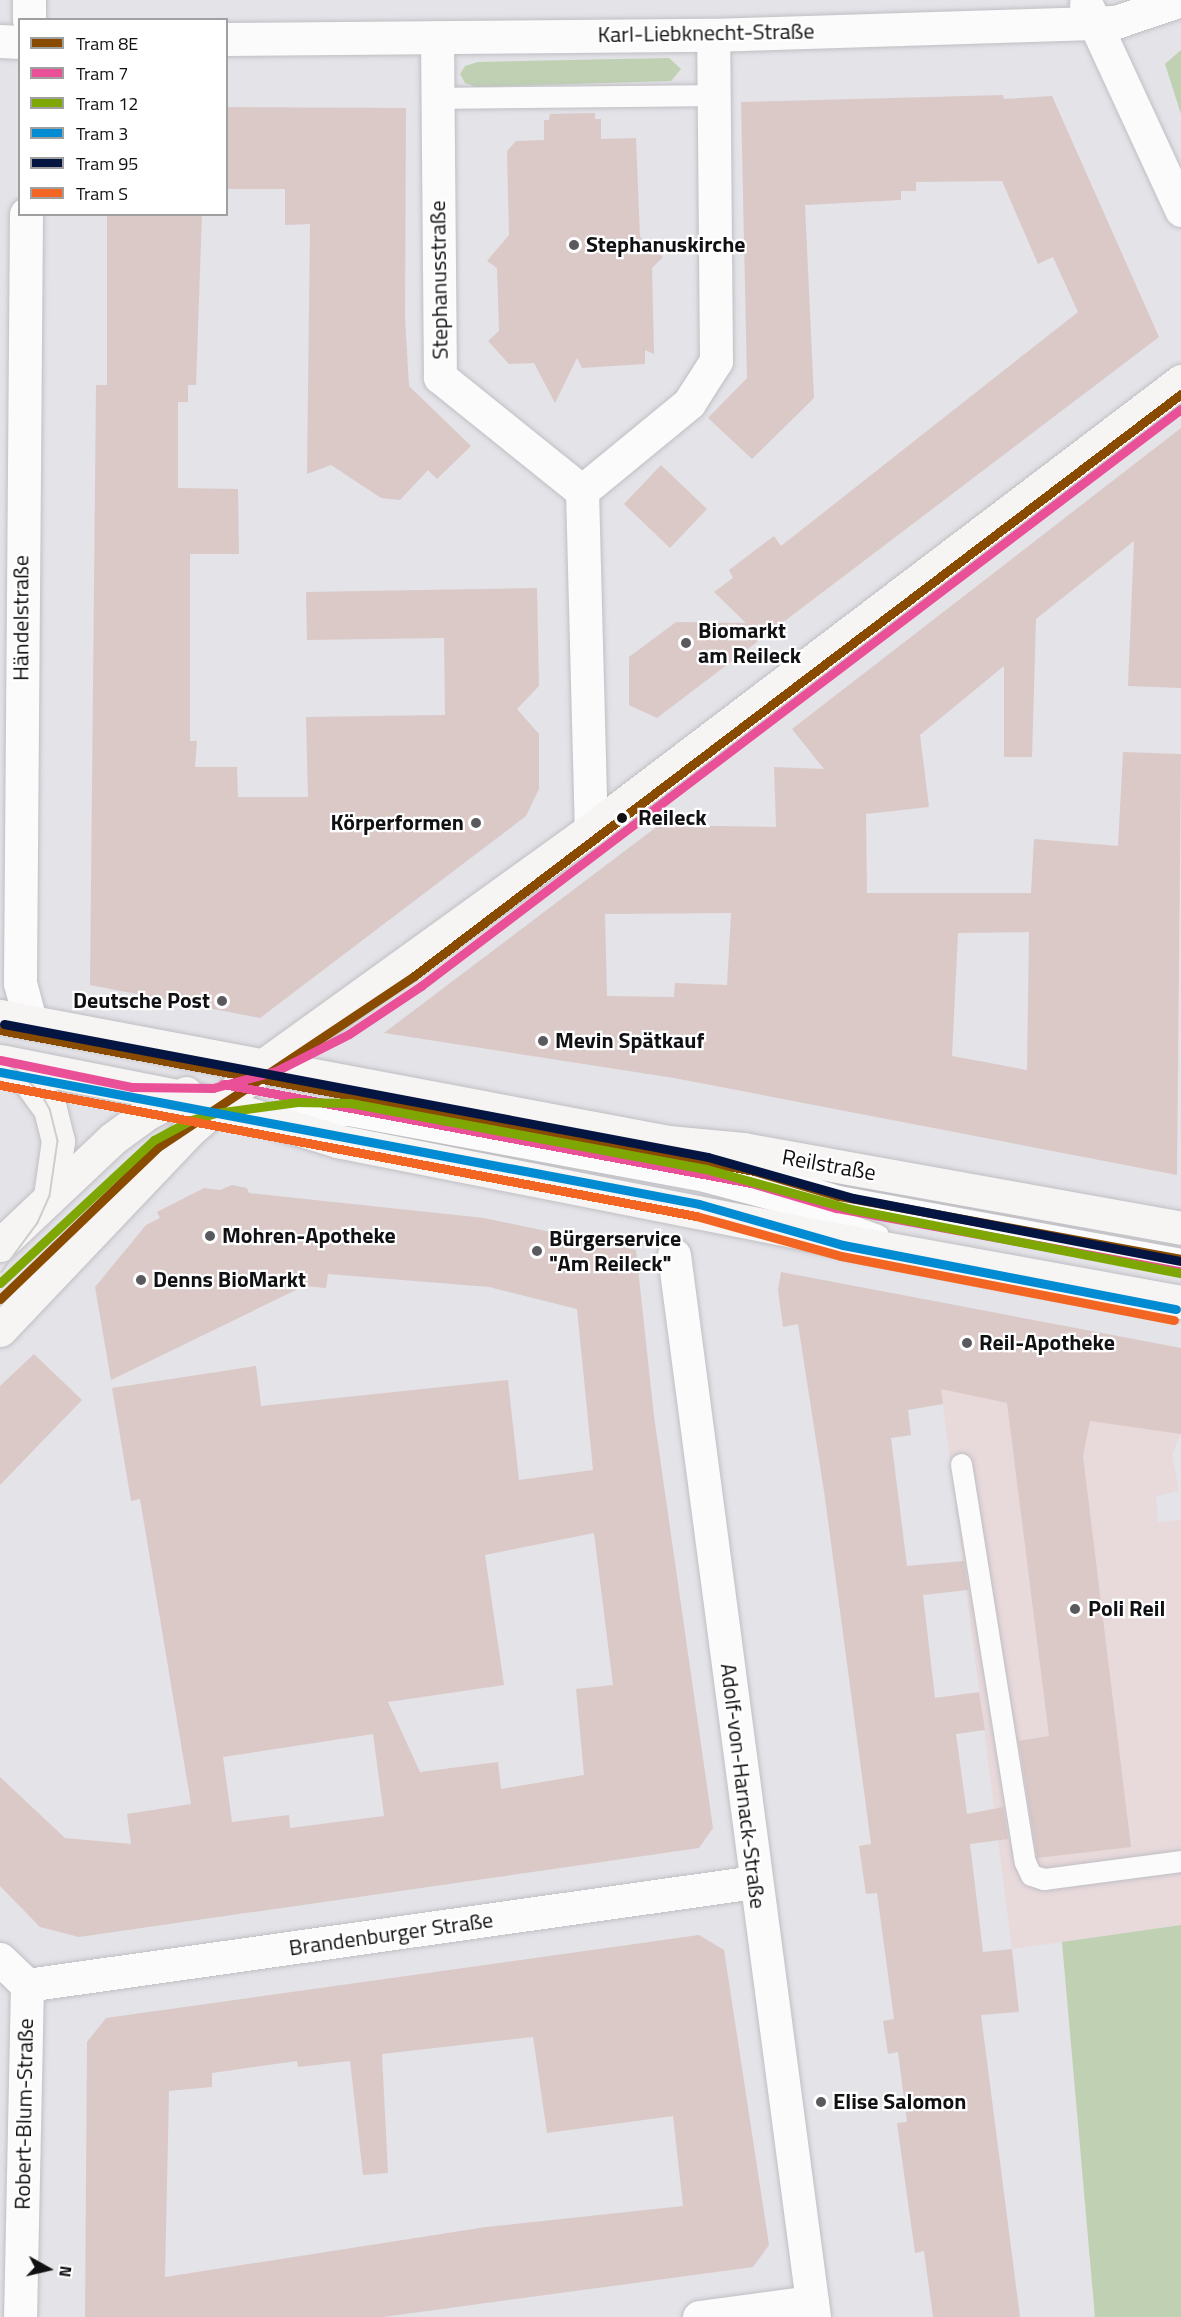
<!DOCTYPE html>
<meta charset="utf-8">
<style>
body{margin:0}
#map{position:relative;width:1181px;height:2317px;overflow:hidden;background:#e3e3e8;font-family:"Titillium Web",sans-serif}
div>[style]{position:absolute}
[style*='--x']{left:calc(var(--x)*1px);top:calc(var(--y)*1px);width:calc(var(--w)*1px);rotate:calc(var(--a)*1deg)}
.medical>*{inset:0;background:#e8d9db}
.green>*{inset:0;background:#bfd1b2}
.building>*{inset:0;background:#dbc9c8}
.roads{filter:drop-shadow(0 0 2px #bfbfc3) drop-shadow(0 0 2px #bfbfc3)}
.lane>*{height:21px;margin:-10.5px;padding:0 10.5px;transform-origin:10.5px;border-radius:10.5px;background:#fbfbfc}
.street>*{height:33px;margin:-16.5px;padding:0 16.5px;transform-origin:16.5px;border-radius:16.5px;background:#fbfbfc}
.secondary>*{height:33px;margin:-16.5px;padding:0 16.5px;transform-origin:16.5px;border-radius:16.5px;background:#f7f4f4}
.tram>*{height:1.5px;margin:-0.75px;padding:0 0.75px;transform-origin:0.75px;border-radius:0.75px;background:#cdcdce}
.tram-1>*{height:9px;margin:-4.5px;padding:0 4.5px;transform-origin:4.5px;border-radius:4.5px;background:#884b00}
.tram-2>*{height:9px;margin:-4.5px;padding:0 4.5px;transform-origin:4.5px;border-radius:4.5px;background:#ea5097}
.tram-3>*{height:9px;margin:-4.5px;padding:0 4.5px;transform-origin:4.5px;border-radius:4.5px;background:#7ea704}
.tram-4>*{height:9px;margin:-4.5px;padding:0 4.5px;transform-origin:4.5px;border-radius:4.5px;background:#008bd2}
.tram-5>*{height:9px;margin:-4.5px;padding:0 4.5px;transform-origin:4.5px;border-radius:4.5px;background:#051541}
.tram-6>*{height:9px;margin:-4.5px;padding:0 4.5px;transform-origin:4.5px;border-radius:4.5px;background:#f26522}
.dots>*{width:16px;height:16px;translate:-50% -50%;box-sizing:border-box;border:3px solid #fff;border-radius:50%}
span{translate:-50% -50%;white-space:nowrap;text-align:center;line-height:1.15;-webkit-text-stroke:4.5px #fff;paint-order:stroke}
.street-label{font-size:22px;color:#111114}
.poi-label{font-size:22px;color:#111114;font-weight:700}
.left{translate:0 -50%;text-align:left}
.right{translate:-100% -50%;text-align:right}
.stop-label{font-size:22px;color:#111114;font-weight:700}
.legend{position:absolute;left:18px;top:18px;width:210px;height:198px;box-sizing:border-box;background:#fff;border:2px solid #a0a0a1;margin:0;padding:8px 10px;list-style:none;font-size:18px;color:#111114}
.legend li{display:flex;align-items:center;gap:12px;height:30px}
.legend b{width:30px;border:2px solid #a0a0a1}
.north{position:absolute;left:18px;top:2239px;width:60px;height:60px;-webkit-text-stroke:4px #fff;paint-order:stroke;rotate:98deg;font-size:16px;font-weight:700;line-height:24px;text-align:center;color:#111114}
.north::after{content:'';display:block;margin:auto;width:21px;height:27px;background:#111114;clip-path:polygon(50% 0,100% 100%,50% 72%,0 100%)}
</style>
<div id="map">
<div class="medical">
<i style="clip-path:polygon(925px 1299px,1038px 1323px,1181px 1432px,1172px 1455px,1179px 1491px,1156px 1496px,1158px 1522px,1181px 1520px,1181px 1925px,1012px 1949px,941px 1390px)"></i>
</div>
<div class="green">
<i style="clip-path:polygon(1181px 50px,1181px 114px,1165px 64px)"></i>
<i style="clip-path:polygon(669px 58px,681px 69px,671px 81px,476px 87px,465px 83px,460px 74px,465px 66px,478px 62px)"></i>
<i style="clip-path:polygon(1181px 1925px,1181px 2317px,1095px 2317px,1062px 1942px)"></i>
</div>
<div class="building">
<i style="clip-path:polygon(1003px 95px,1004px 99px,1052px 96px,1159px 337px,657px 718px,629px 705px,629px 657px,676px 622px,746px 623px,714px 592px,733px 578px,729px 570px,774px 536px,781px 546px,1078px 312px,1053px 257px,1038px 264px,1002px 181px,916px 182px,916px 191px,901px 191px,901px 200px,805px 205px,814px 398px,752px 459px,708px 418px,747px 378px,741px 102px)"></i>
<i style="clip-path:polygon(226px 107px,406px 108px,405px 318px,409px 386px,471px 446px,437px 479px,428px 470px,400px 500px,381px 498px,331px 465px,307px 474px,310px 224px,285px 225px,285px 189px,226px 189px)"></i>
<i style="clip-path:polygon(595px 113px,595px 119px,601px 119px,601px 139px,636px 138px,640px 237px,663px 257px,652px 268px,654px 354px,645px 350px,645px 364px,582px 368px,577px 358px,555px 403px,534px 363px,509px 364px,488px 341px,499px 331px,497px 268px,487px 261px,509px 235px,507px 151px,516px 141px,544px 140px,544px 120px,549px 120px,550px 114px)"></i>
<i style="clip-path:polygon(107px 214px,202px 214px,196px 385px,188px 385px,188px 402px,178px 402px,178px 488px,238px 489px,239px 554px,190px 554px,190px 741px,197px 741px,195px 767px,237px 767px,238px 797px,308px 797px,306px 717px,445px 715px,444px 638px,307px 640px,306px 592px,537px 588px,539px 686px,517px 709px,539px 734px,539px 789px,526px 816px,260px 1018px,90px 985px,96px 385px,107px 385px)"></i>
<i style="clip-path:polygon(evenodd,1181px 428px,1181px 688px,1128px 686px,1134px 541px,1036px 619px,1032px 757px,1004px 757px,1004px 666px,920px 735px,929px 807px,866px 814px,867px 893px,1031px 893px,1034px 839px,1118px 846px,1123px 752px,1181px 754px,1177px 1175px,674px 1078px,384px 1033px,659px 825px,776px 827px,774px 767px,824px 769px,792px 729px,1181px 428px,731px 913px,727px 985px,675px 983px,674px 997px,607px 996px,605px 914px,731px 913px,1181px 428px,1029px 932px,1027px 1070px,952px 1056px,958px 933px,1029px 932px)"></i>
<i style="clip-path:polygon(661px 465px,707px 509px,670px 548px,624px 504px)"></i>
<i style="clip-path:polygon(evenodd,232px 1185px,247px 1188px,249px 1193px,484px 1218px,636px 1250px,654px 1416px,713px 1828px,699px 1848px,79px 1937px,40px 1927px,0 1886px,0 1777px,65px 1838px,131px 1844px,127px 1814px,191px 1804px,140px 1499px,131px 1501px,112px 1388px,256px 1366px,261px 1406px,508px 1380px,519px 1480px,593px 1470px,577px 1309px,489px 1287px,328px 1274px,326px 1288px,304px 1286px,111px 1380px,95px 1287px,146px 1225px,160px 1218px,157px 1212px,204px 1188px,220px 1190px,232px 1185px,594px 1533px,613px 1685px,576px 1689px,584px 1775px,501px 1789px,498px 1762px,420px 1772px,388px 1702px,504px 1685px,485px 1555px,594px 1533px,232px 1185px,373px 1734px,384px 1816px,290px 1828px,289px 1815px,232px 1822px,223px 1757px,373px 1734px)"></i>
<i style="clip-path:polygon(781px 1272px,1181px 1348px,1181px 1434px,1090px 1421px,1083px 1456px,1131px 1847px,1037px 1858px,1019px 1741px,1049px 1736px,1007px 1403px,941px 1389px,943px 1404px,908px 1410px,911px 1435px,891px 1438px,907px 1566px,964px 1561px,968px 1590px,923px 1595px,935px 1698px,979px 1692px,985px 1730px,956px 1734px,967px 1814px,1003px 1807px,1008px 1839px,970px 1844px,983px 1952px,1012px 1949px,1019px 2012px,981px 2015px,1020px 2317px,933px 2317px,924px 2251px,915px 2253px,897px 2123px,907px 2122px,898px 2052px,888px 2054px,883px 2021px,894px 2019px,877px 1893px,866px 1894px,859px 1846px,871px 1844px,825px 1498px,798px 1324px,783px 1327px,778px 1290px)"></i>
<i style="clip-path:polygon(34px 1354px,82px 1400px,0 1485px,0 1386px)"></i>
<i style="clip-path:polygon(evenodd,699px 1935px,724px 1950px,769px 2245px,753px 2267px,383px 2317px,85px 2317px,87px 2042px,106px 2018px,699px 1935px,533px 2037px,547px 2133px,673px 2116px,683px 2206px,486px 2227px,165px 2277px,169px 2091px,212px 2087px,212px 2073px,297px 2061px,298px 2067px,350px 2061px,363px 2175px,388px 2173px,382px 2054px,533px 2037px)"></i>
</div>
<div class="roads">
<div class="lane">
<i style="--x:436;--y:98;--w:277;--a:-0.6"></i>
<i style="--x:281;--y:1116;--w:67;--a:-0.9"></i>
<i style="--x:348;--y:1115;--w:362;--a:10.5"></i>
<i style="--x:704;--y:1181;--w:89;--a:15"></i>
<i style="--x:790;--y:1204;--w:93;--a:19.4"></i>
<i style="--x:714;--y:1157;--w:130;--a:17.5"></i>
<i style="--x:838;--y:1196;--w:349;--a:10.4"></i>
<i style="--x:961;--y:1464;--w:403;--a:80.9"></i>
<i style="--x:1025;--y:1862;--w:14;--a:65"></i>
<i style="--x:1031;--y:1875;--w:14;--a:17"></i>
<i style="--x:1044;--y:1879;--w:138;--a:-7.5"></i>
</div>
<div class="street">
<i style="--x:29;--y:0;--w:20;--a:90"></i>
<i style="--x:1086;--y:4;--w:227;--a:65.2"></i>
<i style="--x:437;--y:37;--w:340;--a:89.5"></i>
<i style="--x:440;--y:377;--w:182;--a:38.8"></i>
<i style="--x:582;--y:491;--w:338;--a:88.5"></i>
<i style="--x:226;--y:39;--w:487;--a:-0.5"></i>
<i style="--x:713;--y:35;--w:381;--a:-1.8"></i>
<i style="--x:1094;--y:23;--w:22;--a:-3"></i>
<i style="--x:1116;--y:22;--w:69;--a:-18.7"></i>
<i style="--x:0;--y:41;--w:20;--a:3"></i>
<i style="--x:26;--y:214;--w:769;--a:90.45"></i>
<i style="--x:20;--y:983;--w:39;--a:75"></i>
<i style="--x:582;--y:491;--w:139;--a:-39.4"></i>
<i style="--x:689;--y:403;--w:50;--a:-57.3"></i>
<i style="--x:716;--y:361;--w:326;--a:-90.5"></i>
<i style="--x:674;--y:1255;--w:1071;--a:82.49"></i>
<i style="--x:0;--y:1959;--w:37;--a:44"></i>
<i style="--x:27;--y:1985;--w:332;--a:91.2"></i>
<i style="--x:27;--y:1985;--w:734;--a:-8.06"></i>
<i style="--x:699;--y:2317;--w:114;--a:-7.6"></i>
</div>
<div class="secondary">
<i style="--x:0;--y:1016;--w:680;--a:10.68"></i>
<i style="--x:668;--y:1142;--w:75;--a:5.3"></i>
<i style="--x:743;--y:1149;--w:445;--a:10.2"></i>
<i style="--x:0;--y:1061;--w:221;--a:11.2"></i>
<i style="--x:217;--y:1104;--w:126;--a:17.1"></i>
<i style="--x:337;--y:1141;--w:507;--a:11.15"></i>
<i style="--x:834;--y:1239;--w:353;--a:10.3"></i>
<i style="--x:5;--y:1063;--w:29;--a:35"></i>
<i style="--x:29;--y:1080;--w:36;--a:54"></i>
<i style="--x:50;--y:1109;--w:33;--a:76"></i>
<i style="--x:58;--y:1141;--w:56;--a:98.3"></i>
<i style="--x:0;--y:1245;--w:154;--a:-43.4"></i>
<i style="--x:112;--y:1139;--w:42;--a:-36.3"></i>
<i style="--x:146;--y:1114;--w:45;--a:-27.7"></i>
<i style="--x:0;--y:1330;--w:277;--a:-46.5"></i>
<i style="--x:191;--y:1129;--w:97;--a:-41.2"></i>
<i style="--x:264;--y:1065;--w:403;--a:-35.8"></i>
<i style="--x:591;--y:829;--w:741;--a:-37.21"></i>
</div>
</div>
<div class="tram">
<i style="--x:0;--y:1060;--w:21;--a:31"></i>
<i style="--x:18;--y:1071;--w:32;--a:44"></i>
<i style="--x:41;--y:1093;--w:18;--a:61"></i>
<i style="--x:50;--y:1109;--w:33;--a:76"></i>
<i style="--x:58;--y:1141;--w:56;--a:98.3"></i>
<i style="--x:50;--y:1196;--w:30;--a:114"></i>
<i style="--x:38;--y:1223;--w:61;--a:126.3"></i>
</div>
<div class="tram-1">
<i style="--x:0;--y:1030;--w:767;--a:10.59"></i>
<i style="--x:754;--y:1171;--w:88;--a:16.6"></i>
<i style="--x:838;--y:1196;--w:349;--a:10.4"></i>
<i style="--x:0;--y:1299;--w:219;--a:-43.9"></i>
<i style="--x:158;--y:1147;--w:308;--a:-33.7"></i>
<i style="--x:414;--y:976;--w:963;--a:-37.19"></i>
</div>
<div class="tram-2">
<i style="--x:0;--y:1060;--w:135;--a:11.6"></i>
<i style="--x:132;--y:1087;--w:81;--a:0.7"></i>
<i style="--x:213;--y:1088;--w:65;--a:-15.1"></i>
<i style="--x:276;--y:1071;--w:82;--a:-26.9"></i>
<i style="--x:349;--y:1034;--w:87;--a:-33.7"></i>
<i style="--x:421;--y:986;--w:954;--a:-37.21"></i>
<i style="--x:223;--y:1084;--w:537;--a:10.62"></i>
<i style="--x:751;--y:1183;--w:89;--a:16.4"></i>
<i style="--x:836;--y:1208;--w:349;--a:10.4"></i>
</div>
<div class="tram-3">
<i style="--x:0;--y:1283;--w:210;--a:-42.9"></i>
<i style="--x:154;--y:1140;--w:42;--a:-28.4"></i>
<i style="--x:191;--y:1120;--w:26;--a:-16"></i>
<i style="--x:216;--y:1113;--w:82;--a:-7.7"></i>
<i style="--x:297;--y:1102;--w:53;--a:1.1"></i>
<i style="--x:350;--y:1103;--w:362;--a:10.5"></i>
<i style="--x:706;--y:1169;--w:150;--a:15.4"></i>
<i style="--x:851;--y:1209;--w:336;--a:11"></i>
</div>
<div class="tram-4">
<i style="--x:0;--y:1072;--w:711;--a:10.69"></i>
<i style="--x:699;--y:1204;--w:150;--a:15.9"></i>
<i style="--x:843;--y:1245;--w:339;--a:10.9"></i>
</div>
<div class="tram-5">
<i style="--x:4;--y:1024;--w:716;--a:10.7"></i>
<i style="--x:708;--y:1157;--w:151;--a:15.8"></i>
<i style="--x:853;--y:1198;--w:334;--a:10.9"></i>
</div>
<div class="tram-6">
<i style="--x:0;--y:1085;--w:708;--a:10.66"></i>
<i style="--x:696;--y:1216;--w:150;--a:15.4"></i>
<i style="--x:841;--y:1256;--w:339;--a:10.9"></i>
</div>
<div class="dots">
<i style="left:574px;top:245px;background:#5a5a5e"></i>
<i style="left:686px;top:643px;background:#5a5a5e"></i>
<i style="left:622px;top:818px;background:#111114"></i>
<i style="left:476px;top:823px;background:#5a5a5e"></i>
<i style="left:222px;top:1001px;background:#5a5a5e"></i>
<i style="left:543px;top:1041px;background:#5a5a5e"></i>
<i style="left:210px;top:1236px;background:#5a5a5e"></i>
<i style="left:537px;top:1251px;background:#5a5a5e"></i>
<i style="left:141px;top:1280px;background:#5a5a5e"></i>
<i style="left:967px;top:1343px;background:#5a5a5e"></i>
<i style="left:1075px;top:1609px;background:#5a5a5e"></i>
<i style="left:821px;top:2102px;background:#5a5a5e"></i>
</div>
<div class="street-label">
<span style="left:706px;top:33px;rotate:-1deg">Karl-Liebknecht-Straße</span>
<span style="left:439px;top:280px;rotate:-91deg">Stephanusstraße</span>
<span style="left:21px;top:618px;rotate:-90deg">Händelstraße</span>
<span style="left:829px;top:1165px;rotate:10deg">Reilstraße</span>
<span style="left:743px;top:1786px;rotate:83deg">Adolf-von-Harnack-Straße</span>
<span style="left:391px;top:1934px;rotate:-8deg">Brandenburger Straße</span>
<span style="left:24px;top:2114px;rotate:-89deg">Robert-Blum-Straße</span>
</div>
<div class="poi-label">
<span class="left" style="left:586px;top:245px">Stephanuskirche</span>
<span class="left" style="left:698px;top:643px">Biomarkt<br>am Reileck</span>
<span class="right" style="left:464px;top:823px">Körperformen</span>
<span class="right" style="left:210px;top:1001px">Deutsche Post</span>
<span class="left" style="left:555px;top:1041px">Mevin Spätkauf</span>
<span class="left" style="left:222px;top:1236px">Mohren-Apotheke</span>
<span class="left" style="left:549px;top:1251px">Bürgerservice<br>"Am Reileck"</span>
<span class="left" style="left:153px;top:1280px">Denns BioMarkt</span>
<span class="left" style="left:979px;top:1343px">Reil-Apotheke</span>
<span class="left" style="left:1088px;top:1609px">Poli Reil</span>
<span class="left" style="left:833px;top:2102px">Elise Salomon</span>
</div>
<div class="stop-label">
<span class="left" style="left:638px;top:818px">Reileck</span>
</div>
<ul class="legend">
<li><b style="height:8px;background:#884b00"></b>Tram 8E</li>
<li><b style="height:8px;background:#ea5097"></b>Tram 7</li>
<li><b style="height:8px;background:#7ea704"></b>Tram 12</li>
<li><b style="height:8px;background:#008bd2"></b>Tram 3</li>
<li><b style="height:8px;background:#051541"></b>Tram 95</li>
<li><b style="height:8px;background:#f26522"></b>Tram S</li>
</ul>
<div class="north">N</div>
</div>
